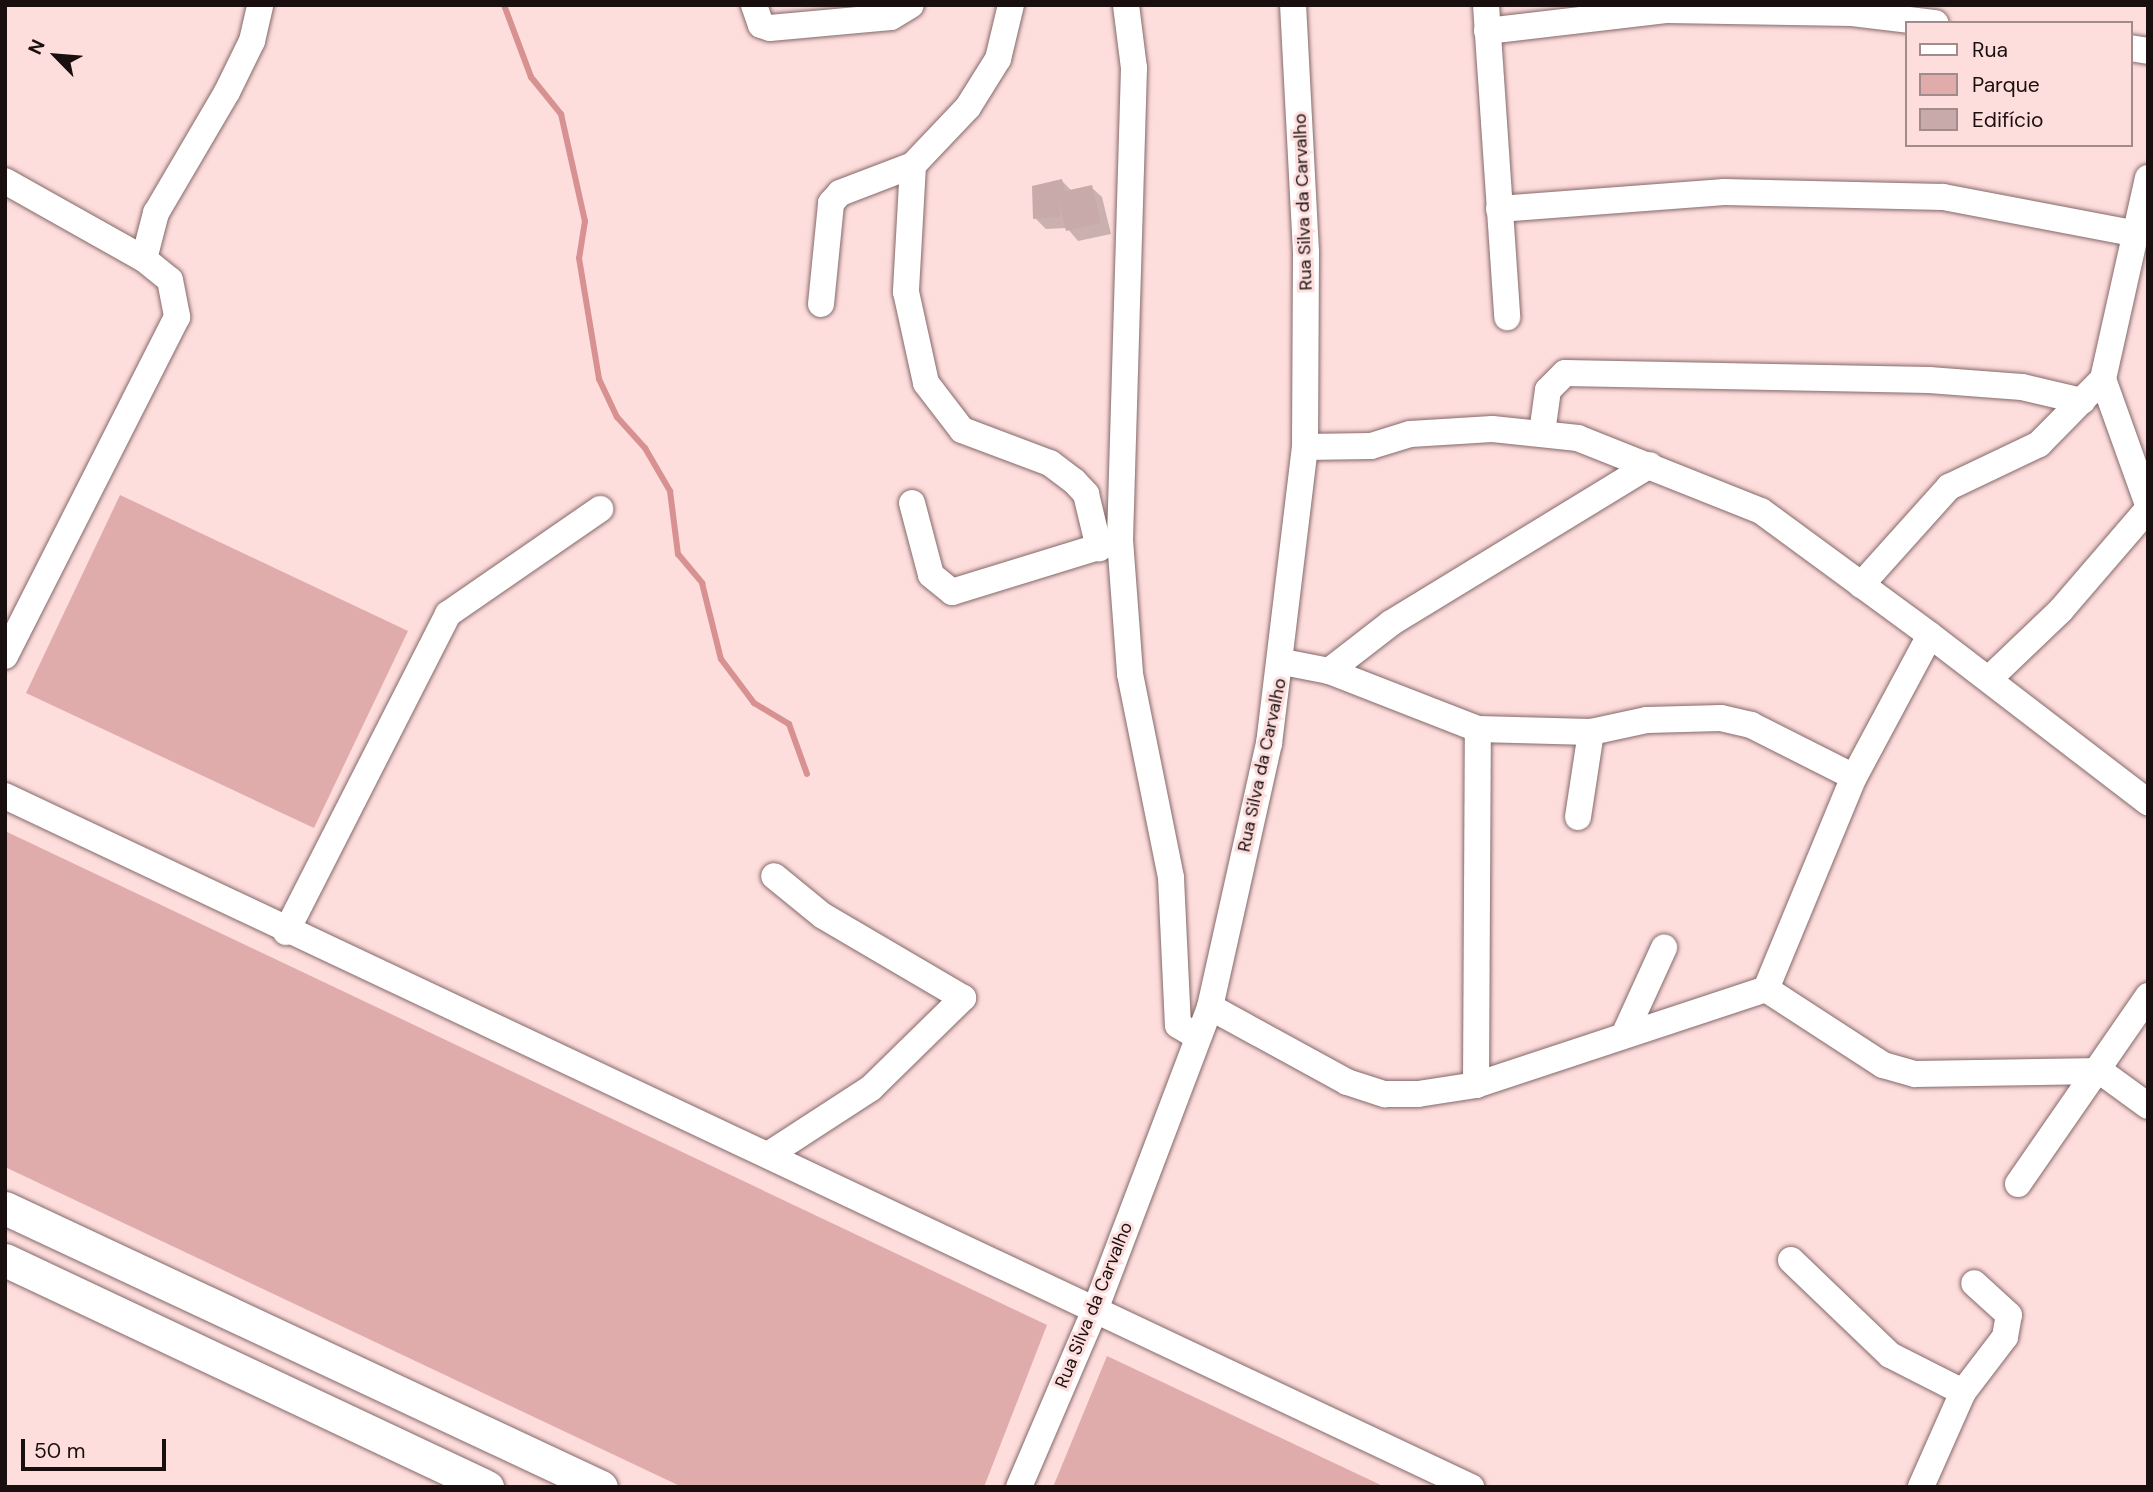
<!DOCTYPE html>
<meta charset="utf-8">
<style>
body{margin:0}
#map{position:relative;width:2153px;height:1492px;overflow:hidden;background:#fedddd;font-family:"DM Sans",sans-serif}
div>[style]{position:absolute}
[style*='--x']{left:calc(var(--x)*1px);top:calc(var(--y)*1px);width:calc(var(--w)*1px);rotate:calc(var(--a)*1deg)}
.green>*{inset:0;background:#e0abab}
.shadow>*{inset:0;background:#0003}
.stream>*{height:6px;margin:-3px;padding:0 3px;transform-origin:3px;border-radius:3px;background:#d89191}
.building>*{inset:0;background:#c9aaaa}
.roads{filter:drop-shadow(0 0 2px #856969) drop-shadow(0 0 2px #856969)}
.minor>*{height:26px;margin:-13px;padding:0 13px;transform-origin:13px;border-radius:13px;background:#fff}
.major>*{height:33px;margin:-16.5px;padding:0 16.5px;transform-origin:16.5px;border-radius:16.5px;background:#fff}
span{translate:-50% -50%;white-space:nowrap;text-align:center;line-height:1.15;-webkit-text-stroke:6px #fedddd;paint-order:stroke}
.street-label{font-size:18px;color:#190f0f}
.frame{position:absolute;inset:0;border:7px solid #190f0f;pointer-events:none}
.legend{position:absolute;left:1905px;top:21px;width:228px;height:126px;box-sizing:border-box;background:#fedddd;border:2px solid #a28b8b;margin:0;padding:9px 12px;list-style:none;font-size:21px;color:#190f0f}
.legend li{display:flex;align-items:center;gap:14px;height:35px}
.legend b{width:35px;border:2px solid #a28b8b}
.north{position:absolute;left:21px;top:21px;width:70px;height:70px;-webkit-text-stroke:5px #fedddd;paint-order:stroke;rotate:295deg;font-size:19px;font-weight:700;line-height:28px;text-align:center;color:#190f0f}
.north::after{content:'';display:block;margin:auto;width:24px;height:32px;background:#190f0f;clip-path:polygon(50% 0,100% 100%,50% 72%,0 100%)}
.scale{position:absolute;left:21px;top:1439px;width:145px;height:32px;box-sizing:border-box;border:4px solid #190f0f;border-top:0;padding-left:9px;font-size:21px;line-height:24px;white-space:nowrap;color:#190f0f;-webkit-text-stroke:5px #fedddd;paint-order:stroke}
</style>
<div id="map">
<div class="green">
<i style="clip-path:polygon(120px 495px,408px 631px,314px 828px,26px 693px)"></i>
<i style="clip-path:polygon(5px 831px,1047px 1325px,984px 1487px,682px 1487px,5px 1167px)"></i>
<i style="clip-path:polygon(1107px 1356px,1385px 1487px,1053px 1487px)"></i>
</div>
<div class="shadow">
<i style="clip-path:polygon(1062px 181px,1072px 191px,1091px 187px,1102px 197px,1111px 234px,1078px 241px,1067px 228px,1046px 229px,1035px 218px)"></i>
</div>
<div class="stream">
<i style="--x:504;--y:5;--w:77;--a:69.4"></i>
<i style="--x:531;--y:77;--w:48;--a:51"></i>
<i style="--x:561;--y:114;--w:110;--a:77.4"></i>
<i style="--x:585;--y:221;--w:37;--a:99"></i>
<i style="--x:579;--y:258;--w:123;--a:80.6"></i>
<i style="--x:599;--y:379;--w:42;--a:64.7"></i>
<i style="--x:617;--y:417;--w:42;--a:47.9"></i>
<i style="--x:645;--y:448;--w:50;--a:59.8"></i>
<i style="--x:670;--y:491;--w:64;--a:82.8"></i>
<i style="--x:678;--y:554;--w:38;--a:50"></i>
<i style="--x:702;--y:583;--w:78;--a:76"></i>
<i style="--x:721;--y:659;--w:55;--a:53.1"></i>
<i style="--x:754;--y:703;--w:41;--a:31"></i>
<i style="--x:789;--y:724;--w:53;--a:70.2"></i>
</div>
<div class="building">
<i style="clip-path:polygon(1062px 179px,1065px 191px,1092px 185px,1101px 223px,1066px 231px,1059px 202px,1060px 217px,1033px 219px,1032px 186px)"></i>
</div>
<div class="roads">
<div class="minor">
<i style="--x:754;--y:5;--w:21;--a:71"></i>
<i style="--x:761;--y:25;--w:9;--a:18"></i>
<i style="--x:770;--y:28;--w:121;--a:-5.2"></i>
<i style="--x:891;--y:17;--w:23;--a:-31"></i>
<i style="--x:1126;--y:5;--w:64;--a:82.8"></i>
<i style="--x:1134;--y:68;--w:472;--a:91.7"></i>
<i style="--x:1120;--y:540;--w:134;--a:85.7"></i>
<i style="--x:1130;--y:674;--w:208;--a:78.6"></i>
<i style="--x:1171;--y:878;--w:147;--a:87.3"></i>
<i style="--x:1178;--y:1025;--w:23;--a:31"></i>
<i style="--x:1486;--y:5;--w:313;--a:86.1"></i>
<i style="--x:1487;--y:31;--w:180;--a:-6.7"></i>
<i style="--x:1666;--y:10;--w:186;--a:0.9"></i>
<i style="--x:1852;--y:13;--w:84;--a:6.9"></i>
<i style="--x:2130;--y:48;--w:18;--a:9"></i>
<i style="--x:913;--y:165;--w:127;--a:93.2"></i>
<i style="--x:906;--y:292;--w:93;--a:77.6"></i>
<i style="--x:926;--y:383;--w:59;--a:52.5"></i>
<i style="--x:962;--y:430;--w:94;--a:20.6"></i>
<i style="--x:1050;--y:463;--w:30;--a:37"></i>
<i style="--x:1074;--y:481;--w:18;--a:47"></i>
<i style="--x:1086;--y:494;--w:56;--a:76.5"></i>
<i style="--x:5;--y:181;--w:159;--a:29.3"></i>
<i style="--x:144;--y:259;--w:33;--a:39"></i>
<i style="--x:170;--y:280;--w:38;--a:79"></i>
<i style="--x:177;--y:317;--w:380;--a:116.9"></i>
<i style="--x:1499;--y:209;--w:226;--a:-4.3"></i>
<i style="--x:1724;--y:192;--w:219;--a:1.3"></i>
<i style="--x:1943;--y:197;--w:197;--a:10.8"></i>
<i style="--x:144;--y:259;--w:48;--a:-75.4"></i>
<i style="--x:156;--y:213;--w:140;--a:-59.6"></i>
<i style="--x:227;--y:92;--w:57;--a:-63.9"></i>
<i style="--x:252;--y:41;--w:37;--a:-77"></i>
<i style="--x:821;--y:304;--w:101;--a:-84.3"></i>
<i style="--x:831;--y:203;--w:13;--a:-48"></i>
<i style="--x:840;--y:193;--w:78;--a:-21"></i>
<i style="--x:913;--y:165;--w:80;--a:-46.5"></i>
<i style="--x:968;--y:107;--w:57;--a:-58"></i>
<i style="--x:998;--y:59;--w:56;--a:-76.5"></i>
<i style="--x:2103;--y:379;--w:134;--a:70.3"></i>
<i style="--x:1542;--y:433;--w:43;--a:-82.1"></i>
<i style="--x:1548;--y:390;--w:24;--a:-45"></i>
<i style="--x:1565;--y:373;--w:364;--a:1.1"></i>
<i style="--x:1929;--y:380;--w:93;--a:4.3"></i>
<i style="--x:2022;--y:387;--w:62;--a:13.1"></i>
<i style="--x:912;--y:503;--w:74;--a:75.2"></i>
<i style="--x:931;--y:575;--w:27;--a:39"></i>
<i style="--x:952;--y:592;--w:170;--a:-17.1"></i>
<i style="--x:1861;--y:585;--w:132;--a:-48.1"></i>
<i style="--x:1949;--y:487;--w:100;--a:-25.5"></i>
<i style="--x:2039;--y:444;--w:91;--a:-45.4"></i>
<i style="--x:2103;--y:379;--w:206;--a:-77.4"></i>
<i style="--x:1930;--y:635;--w:275;--a:37.5"></i>
<i style="--x:1283;--y:662;--w:47;--a:11.1"></i>
<i style="--x:1329;--y:671;--w:160;--a:21.3"></i>
<i style="--x:1478;--y:729;--w:113;--a:1.5"></i>
<i style="--x:1591;--y:732;--w:57;--a:-12.1"></i>
<i style="--x:1647;--y:720;--w:74;--a:-1.5"></i>
<i style="--x:1721;--y:718;--w:31;--a:13"></i>
<i style="--x:1751;--y:725;--w:115;--a:26.8"></i>
<i style="--x:1329;--y:671;--w:78;--a:-37.7"></i>
<i style="--x:1391;--y:623;--w:303;--a:-31.4"></i>
<i style="--x:1991;--y:677;--w:97;--a:-43.7"></i>
<i style="--x:2061;--y:610;--w:133;--a:-49.3"></i>
<i style="--x:5;--y:796;--w:1621;--a:25.24"></i>
<i style="--x:1578;--y:817;--w:86;--a:-81.3"></i>
<i style="--x:286;--y:932;--w:357;--a:-63"></i>
<i style="--x:448;--y:614;--w:185;--a:-34.6"></i>
<i style="--x:1766;--y:989;--w:140;--a:33"></i>
<i style="--x:1883;--y:1065;--w:33;--a:16"></i>
<i style="--x:1915;--y:1074;--w:185;--a:-0.9"></i>
<i style="--x:2100;--y:1071;--w:59;--a:36.1"></i>
<i style="--x:1210;--y:1007;--w:156;--a:28.7"></i>
<i style="--x:1347;--y:1082;--w:40;--a:18"></i>
<i style="--x:1385;--y:1094;--w:33;--a:0"></i>
<i style="--x:1418;--y:1094;--w:59;--a:-8.8"></i>
<i style="--x:1476;--y:1085;--w:305;--a:-18.3"></i>
<i style="--x:1766;--y:989;--w:230;--a:-67.5"></i>
<i style="--x:1854;--y:777;--w:161;--a:-61.8"></i>
<i style="--x:1930;--y:635;--w:210;--a:-143.7"></i>
<i style="--x:1761;--y:511;--w:197;--a:-158.3"></i>
<i style="--x:1578;--y:438;--w:86;--a:-174"></i>
<i style="--x:1492;--y:429;--w:82;--a:176.5"></i>
<i style="--x:1410;--y:434;--w:41;--a:162.9"></i>
<i style="--x:1371;--y:446;--w:66;--a:179.1"></i>
<i style="--x:1625;--y:1033;--w:94;--a:-65.4"></i>
<i style="--x:1476;--y:1085;--w:356;--a:-89.7"></i>
<i style="--x:768;--y:1155;--w:123;--a:-33"></i>
<i style="--x:871;--y:1088;--w:129;--a:-44.4"></i>
<i style="--x:963;--y:998;--w:162;--a:-149.6"></i>
<i style="--x:823;--y:916;--w:63;--a:-140.8"></i>
<i style="--x:2018;--y:1184;--w:229;--a:-55.3"></i>
<i style="--x:1791;--y:1260;--w:137;--a:43.8"></i>
<i style="--x:1890;--y:1355;--w:82;--a:26.9"></i>
<i style="--x:1963;--y:1392;--w:104;--a:113.9"></i>
<i style="--x:1963;--y:1392;--w:69;--a:-52.6"></i>
<i style="--x:2005;--y:1337;--w:22;--a:-80"></i>
<i style="--x:2009;--y:1315;--w:47;--a:-137.6"></i>
<i style="--x:1019;--y:1487;--w:193;--a:-66.8"></i>
<i style="--x:1095;--y:1310;--w:324;--a:-69.2"></i>
<i style="--x:1210;--y:1007;--w:270;--a:-77.4"></i>
<i style="--x:1269;--y:744;--w:299;--a:-83.1"></i>
<i style="--x:1305;--y:447;--w:195;--a:-89.7"></i>
<i style="--x:1306;--y:252;--w:247;--a:-93"></i>
</div>
<div class="major">
<i style="--x:5;--y:1208;--w:658;--a:25.09"></i>
<i style="--x:5;--y:1260;--w:533;--a:25.22"></i>
</div>
</div>
<div class="street-label">
<span style="left:1303px;top:202px;rotate:-92deg">Rua Silva da Carvalho</span>
<span style="left:1262px;top:765px;rotate:-78deg">Rua Silva da Carvalho</span>
<span style="left:1094px;top:1305px;rotate:-68deg">Rua Silva da Carvalho</span>
</div>
<div class="frame"></div>
<ul class="legend">
<li><b style="height:9px;background:#fff"></b>Rua</li>
<li><b style="height:19px;background:#e0abab"></b>Parque</li>
<li><b style="height:19px;background:#c9aaaa"></b>Edifício</li>
</ul>
<div class="north">N</div>
<div class="scale">50 m</div>
</div>
